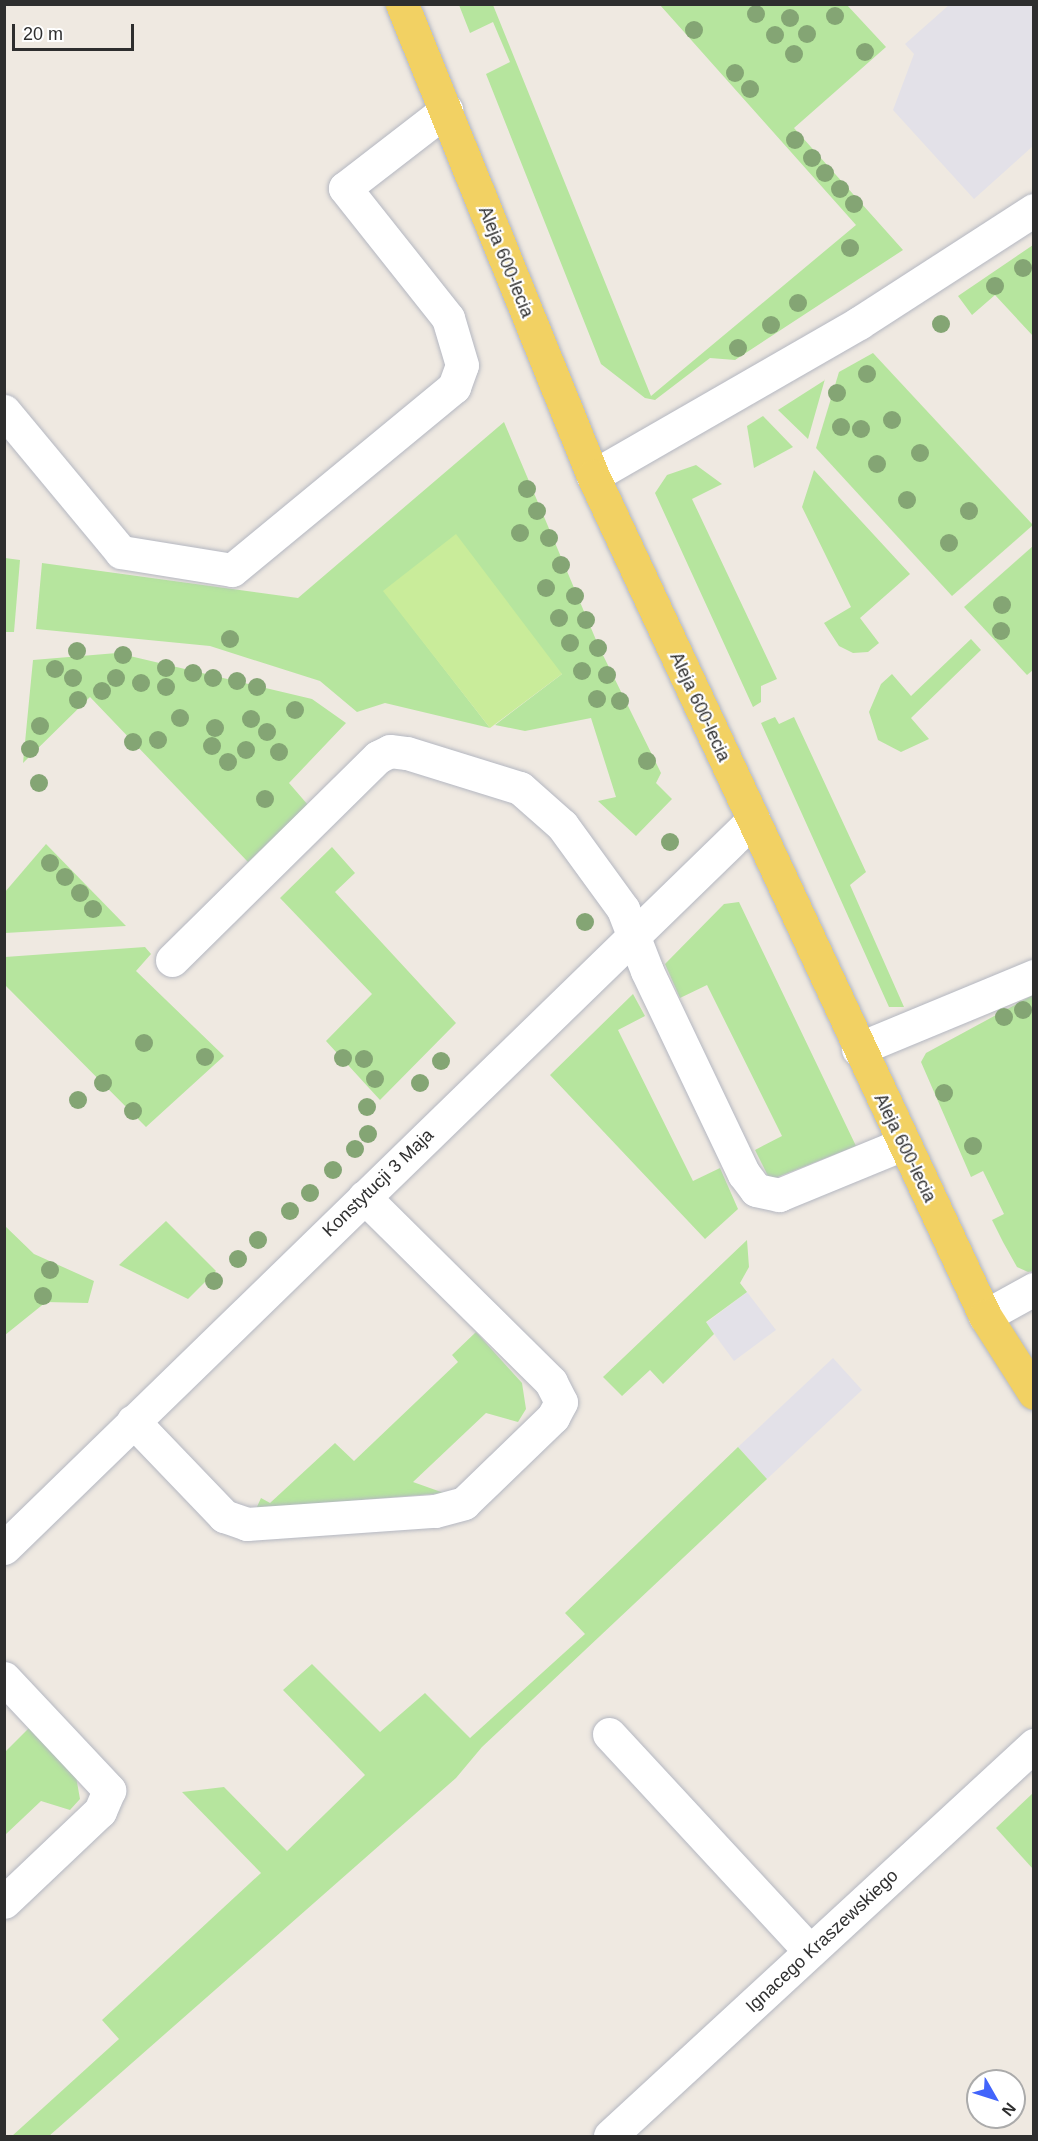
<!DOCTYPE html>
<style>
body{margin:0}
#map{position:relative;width:1038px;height:2141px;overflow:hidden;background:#efe9e1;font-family:Arial,sans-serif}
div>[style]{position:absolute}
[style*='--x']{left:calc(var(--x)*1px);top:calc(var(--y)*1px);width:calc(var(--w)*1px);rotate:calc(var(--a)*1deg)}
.industrial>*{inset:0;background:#e3e1e8}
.green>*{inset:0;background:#b6e59e}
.pitch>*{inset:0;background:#c9ec9a}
.roads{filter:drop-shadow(0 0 2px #b4b7c1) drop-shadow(0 0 2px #b4b7c1)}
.minor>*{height:33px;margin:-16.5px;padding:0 16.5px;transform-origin:16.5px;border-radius:16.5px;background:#fff}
.major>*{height:33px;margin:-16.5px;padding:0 16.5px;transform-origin:16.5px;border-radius:16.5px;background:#f2d163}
.trees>*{width:18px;height:18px;margin:-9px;border-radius:50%;background:#84a574}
span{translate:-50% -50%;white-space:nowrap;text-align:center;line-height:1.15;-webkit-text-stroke:4.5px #fff;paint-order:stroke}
.street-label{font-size:18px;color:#2e2e2e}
.frame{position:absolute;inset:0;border:6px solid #2e2e2e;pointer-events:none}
.north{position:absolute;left:966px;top:2069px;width:60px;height:60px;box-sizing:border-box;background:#fff;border:2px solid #ababab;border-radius:50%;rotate:129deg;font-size:16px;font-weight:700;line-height:24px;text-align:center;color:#2e2e2e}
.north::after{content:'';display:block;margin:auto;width:21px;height:27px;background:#4264fb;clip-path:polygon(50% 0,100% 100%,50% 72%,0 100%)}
.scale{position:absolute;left:12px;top:24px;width:122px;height:27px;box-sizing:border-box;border:3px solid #2e2e2e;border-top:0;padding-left:8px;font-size:18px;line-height:21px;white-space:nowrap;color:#2e2e2e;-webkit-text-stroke:4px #fff;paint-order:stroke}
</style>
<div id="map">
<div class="industrial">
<i style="clip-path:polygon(949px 5px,1033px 5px,1033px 146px,974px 199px,893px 110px,914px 54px,905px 44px)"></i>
<i style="clip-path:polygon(747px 1292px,776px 1330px,734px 1361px,706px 1323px)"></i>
<i style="clip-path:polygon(833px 1358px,862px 1390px,767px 1479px,738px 1447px)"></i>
</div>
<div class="green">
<i style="clip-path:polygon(459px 5px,493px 5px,651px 396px,856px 225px,660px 5px,847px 5px,886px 47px,794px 128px,903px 250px,735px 360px,710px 358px,655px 400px,645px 398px,601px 364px,486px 74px,510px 62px,493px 22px,470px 33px)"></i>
<i style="clip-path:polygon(1033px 245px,1033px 336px,995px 295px,972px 315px,958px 296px)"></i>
<i style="clip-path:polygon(873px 353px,1033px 525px,952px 596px,816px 448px,839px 372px)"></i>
<i style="clip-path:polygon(825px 380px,825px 379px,808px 439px,778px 410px)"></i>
<i style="clip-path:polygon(763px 416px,793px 447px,754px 468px,747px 426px)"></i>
<i style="clip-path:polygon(504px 422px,599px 647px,661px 773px,656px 783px,672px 799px,636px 836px,598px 801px,616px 797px,591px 718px,525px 731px,495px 725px,562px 674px,384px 591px,490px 728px,385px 703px,357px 712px,320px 681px,210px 646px,36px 629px,42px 563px,298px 598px)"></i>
<i style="clip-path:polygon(696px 465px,722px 484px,692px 499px,777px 679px,761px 686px,761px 702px,753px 707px,655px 493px,667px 475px)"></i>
<i style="clip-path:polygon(814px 470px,910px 574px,860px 618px,879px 643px,868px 652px,853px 653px,839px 646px,824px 623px,851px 607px,802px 507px)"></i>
<i style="clip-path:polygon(1033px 546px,1033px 670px,1027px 675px,964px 607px)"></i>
<i style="clip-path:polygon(5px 558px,20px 560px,14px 632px,5px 632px)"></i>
<i style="clip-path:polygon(971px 639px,981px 650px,911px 718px,929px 739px,901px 752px,878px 740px,869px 712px,881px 684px,892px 674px,911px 696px)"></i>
<i style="clip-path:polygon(117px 653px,312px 699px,346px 723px,289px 783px,308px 805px,248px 862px,90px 697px,23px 763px,33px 660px)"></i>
<i style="clip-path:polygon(775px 717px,779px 724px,794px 717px,866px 872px,850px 885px,904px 1007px,889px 1007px,761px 723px)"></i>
<i style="clip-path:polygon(46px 844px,126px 926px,5px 933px,5px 892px)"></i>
<i style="clip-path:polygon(332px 847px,355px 873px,335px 892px,456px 1023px,380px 1100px,326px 1041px,372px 994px,280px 898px)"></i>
<i style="clip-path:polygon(739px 902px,856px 1146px,770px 1180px,755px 1150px,782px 1136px,707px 985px,680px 998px,665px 964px,724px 904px)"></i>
<i style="clip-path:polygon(145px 947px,151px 954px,136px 971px,224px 1056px,146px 1127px,4px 984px,5px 957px)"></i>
<i style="clip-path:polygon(633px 994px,645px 1016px,618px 1030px,693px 1181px,720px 1168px,738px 1209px,705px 1239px,550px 1075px)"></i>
<i style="clip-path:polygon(1033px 995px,1034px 1271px,1028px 1272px,1017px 1267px,1003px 1242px,992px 1220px,1004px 1214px,983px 1171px,971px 1177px,921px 1062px,926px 1053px)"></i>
<i style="clip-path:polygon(166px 1221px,216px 1271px,188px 1299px,119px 1265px)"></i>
<i style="clip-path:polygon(4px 1225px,34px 1254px,94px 1281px,88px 1303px,46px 1302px,5px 1335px)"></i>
<i style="clip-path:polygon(747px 1240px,749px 1267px,740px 1283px,747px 1292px,706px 1322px,714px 1334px,663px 1384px,650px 1370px,622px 1396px,603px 1377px)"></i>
<i style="clip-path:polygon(476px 1332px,522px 1383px,526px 1409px,518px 1422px,486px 1413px,413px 1482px,444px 1493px,256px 1509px,261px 1498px,270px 1503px,335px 1443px,354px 1461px,458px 1362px,452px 1355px)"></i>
<i style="clip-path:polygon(738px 1447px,767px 1479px,482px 1747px,456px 1778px,49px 2136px,12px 2136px,119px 2039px,102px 2020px,261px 1873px,182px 1792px,224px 1787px,287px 1851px,365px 1775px,283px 1690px,312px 1664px,380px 1732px,425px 1693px,470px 1738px,585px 1634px,565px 1613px)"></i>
<i style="clip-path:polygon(34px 1723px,75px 1771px,80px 1799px,70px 1810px,41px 1801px,5px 1835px,5px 1752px)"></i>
<i style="clip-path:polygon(1033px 1793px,1033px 1869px,996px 1828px)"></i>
</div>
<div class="pitch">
<i style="clip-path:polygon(456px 534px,562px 674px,490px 728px,383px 591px)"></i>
</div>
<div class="roads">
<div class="minor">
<i style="--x:4;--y:411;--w:183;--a:50.3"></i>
<i style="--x:121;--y:552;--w:112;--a:9.2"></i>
<i style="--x:232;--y:570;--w:288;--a:-39.5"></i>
<i style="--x:454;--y:387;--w:23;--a:-70"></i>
<i style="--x:462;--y:365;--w:49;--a:-106.6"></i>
<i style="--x:448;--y:318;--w:166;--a:-128.4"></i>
<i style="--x:345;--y:188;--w:128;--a:-37.7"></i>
<i style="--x:593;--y:476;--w:307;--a:-29.9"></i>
<i style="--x:859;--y:323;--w:208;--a:-32.9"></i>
<i style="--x:172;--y:960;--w:289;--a:-44.6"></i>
<i style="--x:378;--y:757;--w:13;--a:-27"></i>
<i style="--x:390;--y:751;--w:17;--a:7"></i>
<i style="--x:407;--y:753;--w:118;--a:17.2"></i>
<i style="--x:520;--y:788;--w:56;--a:41.4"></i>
<i style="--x:562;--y:825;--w:104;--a:54"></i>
<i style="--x:623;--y:909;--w:66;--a:68.8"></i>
<i style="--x:647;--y:971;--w:225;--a:64.5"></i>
<i style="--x:744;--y:1174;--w:20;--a:53"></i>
<i style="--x:756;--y:1190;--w:24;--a:12"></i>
<i style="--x:779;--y:1195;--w:134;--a:-22.4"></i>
<i style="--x:858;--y:1049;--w:191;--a:-22.5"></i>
<i style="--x:985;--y:1316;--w:56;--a:-28.9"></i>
<i style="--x:133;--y:1421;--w:132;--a:46.2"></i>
<i style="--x:224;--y:1516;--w:24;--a:19"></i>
<i style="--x:247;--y:1524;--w:188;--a:-4"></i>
<i style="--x:435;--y:1511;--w:30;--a:-15"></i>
<i style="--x:464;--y:1503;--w:124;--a:-44"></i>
<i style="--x:553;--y:1417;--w:17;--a:-62"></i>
<i style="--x:561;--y:1402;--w:22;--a:-117"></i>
<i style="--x:551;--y:1382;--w:263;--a:-135.3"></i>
<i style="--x:4;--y:1548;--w:1045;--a:-44.19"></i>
<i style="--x:4;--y:1678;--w:154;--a:46.8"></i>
<i style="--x:109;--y:1790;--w:23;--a:113"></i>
<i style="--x:100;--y:1811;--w:132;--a:136.5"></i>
<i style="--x:609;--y:1734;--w:296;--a:47.2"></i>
<i style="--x:610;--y:2136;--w:577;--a:-42.68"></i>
</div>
<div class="major">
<i style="--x:402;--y:4;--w:509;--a:67.97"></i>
<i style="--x:593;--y:476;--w:927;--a:64.98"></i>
<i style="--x:985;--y:1316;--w:91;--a:57.5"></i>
</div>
</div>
<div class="trees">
<i style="left:756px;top:14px"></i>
<i style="left:835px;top:16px"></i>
<i style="left:790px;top:18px"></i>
<i style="left:694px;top:30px"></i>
<i style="left:807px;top:34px"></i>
<i style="left:775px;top:35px"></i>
<i style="left:865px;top:52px"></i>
<i style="left:794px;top:54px"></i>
<i style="left:735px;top:73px"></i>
<i style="left:750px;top:89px"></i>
<i style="left:795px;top:140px"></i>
<i style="left:812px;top:158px"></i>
<i style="left:825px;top:173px"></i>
<i style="left:840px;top:189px"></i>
<i style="left:854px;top:204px"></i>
<i style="left:850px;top:248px"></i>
<i style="left:1023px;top:268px"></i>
<i style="left:995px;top:286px"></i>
<i style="left:798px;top:303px"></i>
<i style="left:941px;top:324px"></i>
<i style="left:771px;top:325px"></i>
<i style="left:738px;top:348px"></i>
<i style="left:867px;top:374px"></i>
<i style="left:837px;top:393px"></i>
<i style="left:892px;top:420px"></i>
<i style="left:841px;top:427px"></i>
<i style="left:861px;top:429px"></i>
<i style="left:920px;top:453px"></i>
<i style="left:877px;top:464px"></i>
<i style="left:527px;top:489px"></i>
<i style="left:907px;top:500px"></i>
<i style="left:537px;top:511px"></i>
<i style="left:969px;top:511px"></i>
<i style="left:520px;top:533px"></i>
<i style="left:549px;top:538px"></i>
<i style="left:949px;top:543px"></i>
<i style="left:561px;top:565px"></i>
<i style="left:546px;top:588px"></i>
<i style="left:575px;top:596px"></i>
<i style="left:1002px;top:605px"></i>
<i style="left:559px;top:618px"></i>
<i style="left:586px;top:620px"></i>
<i style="left:1001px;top:631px"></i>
<i style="left:230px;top:639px"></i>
<i style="left:570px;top:643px"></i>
<i style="left:598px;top:648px"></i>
<i style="left:77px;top:651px"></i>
<i style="left:123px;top:655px"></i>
<i style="left:166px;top:668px"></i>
<i style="left:55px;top:669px"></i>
<i style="left:582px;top:671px"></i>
<i style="left:193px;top:673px"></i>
<i style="left:607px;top:675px"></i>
<i style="left:73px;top:678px"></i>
<i style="left:116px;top:678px"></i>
<i style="left:213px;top:678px"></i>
<i style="left:237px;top:681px"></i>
<i style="left:141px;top:683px"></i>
<i style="left:166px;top:687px"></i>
<i style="left:257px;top:687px"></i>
<i style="left:102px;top:691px"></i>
<i style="left:597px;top:699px"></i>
<i style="left:78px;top:700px"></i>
<i style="left:620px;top:701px"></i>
<i style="left:295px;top:710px"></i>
<i style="left:180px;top:718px"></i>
<i style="left:251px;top:719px"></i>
<i style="left:40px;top:726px"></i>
<i style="left:215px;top:728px"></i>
<i style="left:267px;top:732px"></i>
<i style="left:158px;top:740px"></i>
<i style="left:133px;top:742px"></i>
<i style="left:212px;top:746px"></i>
<i style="left:30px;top:749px"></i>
<i style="left:246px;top:750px"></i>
<i style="left:279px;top:752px"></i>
<i style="left:647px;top:761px"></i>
<i style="left:228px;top:762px"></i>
<i style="left:39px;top:783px"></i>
<i style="left:265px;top:799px"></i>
<i style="left:670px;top:842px"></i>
<i style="left:50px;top:863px"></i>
<i style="left:65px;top:877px"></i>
<i style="left:80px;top:893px"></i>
<i style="left:93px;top:909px"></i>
<i style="left:585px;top:922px"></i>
<i style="left:1023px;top:1010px"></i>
<i style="left:1004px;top:1017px"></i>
<i style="left:144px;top:1043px"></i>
<i style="left:205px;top:1057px"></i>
<i style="left:343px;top:1058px"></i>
<i style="left:364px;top:1059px"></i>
<i style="left:441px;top:1061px"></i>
<i style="left:375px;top:1079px"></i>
<i style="left:103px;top:1083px"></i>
<i style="left:420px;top:1083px"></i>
<i style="left:944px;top:1093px"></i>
<i style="left:78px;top:1100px"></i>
<i style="left:367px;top:1107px"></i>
<i style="left:133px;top:1111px"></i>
<i style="left:368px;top:1134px"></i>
<i style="left:973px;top:1146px"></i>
<i style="left:355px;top:1149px"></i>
<i style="left:333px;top:1170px"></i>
<i style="left:310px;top:1193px"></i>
<i style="left:290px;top:1211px"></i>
<i style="left:258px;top:1240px"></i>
<i style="left:238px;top:1259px"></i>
<i style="left:50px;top:1270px"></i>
<i style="left:214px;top:1281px"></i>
<i style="left:43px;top:1296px"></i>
</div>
<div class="street-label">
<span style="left:506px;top:262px;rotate:68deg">Aleja 600-lecia</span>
<span style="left:700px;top:707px;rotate:65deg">Aleja 600-lecia</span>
<span style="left:905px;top:1148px;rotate:64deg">Aleja 600-lecia</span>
<span style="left:378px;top:1183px;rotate:-44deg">Konstytucji 3 Maja</span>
<span style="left:822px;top:1941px;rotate:-43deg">Ignacego Kraszewskiego</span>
</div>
<div class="frame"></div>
<div class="north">N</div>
<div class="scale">20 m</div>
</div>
